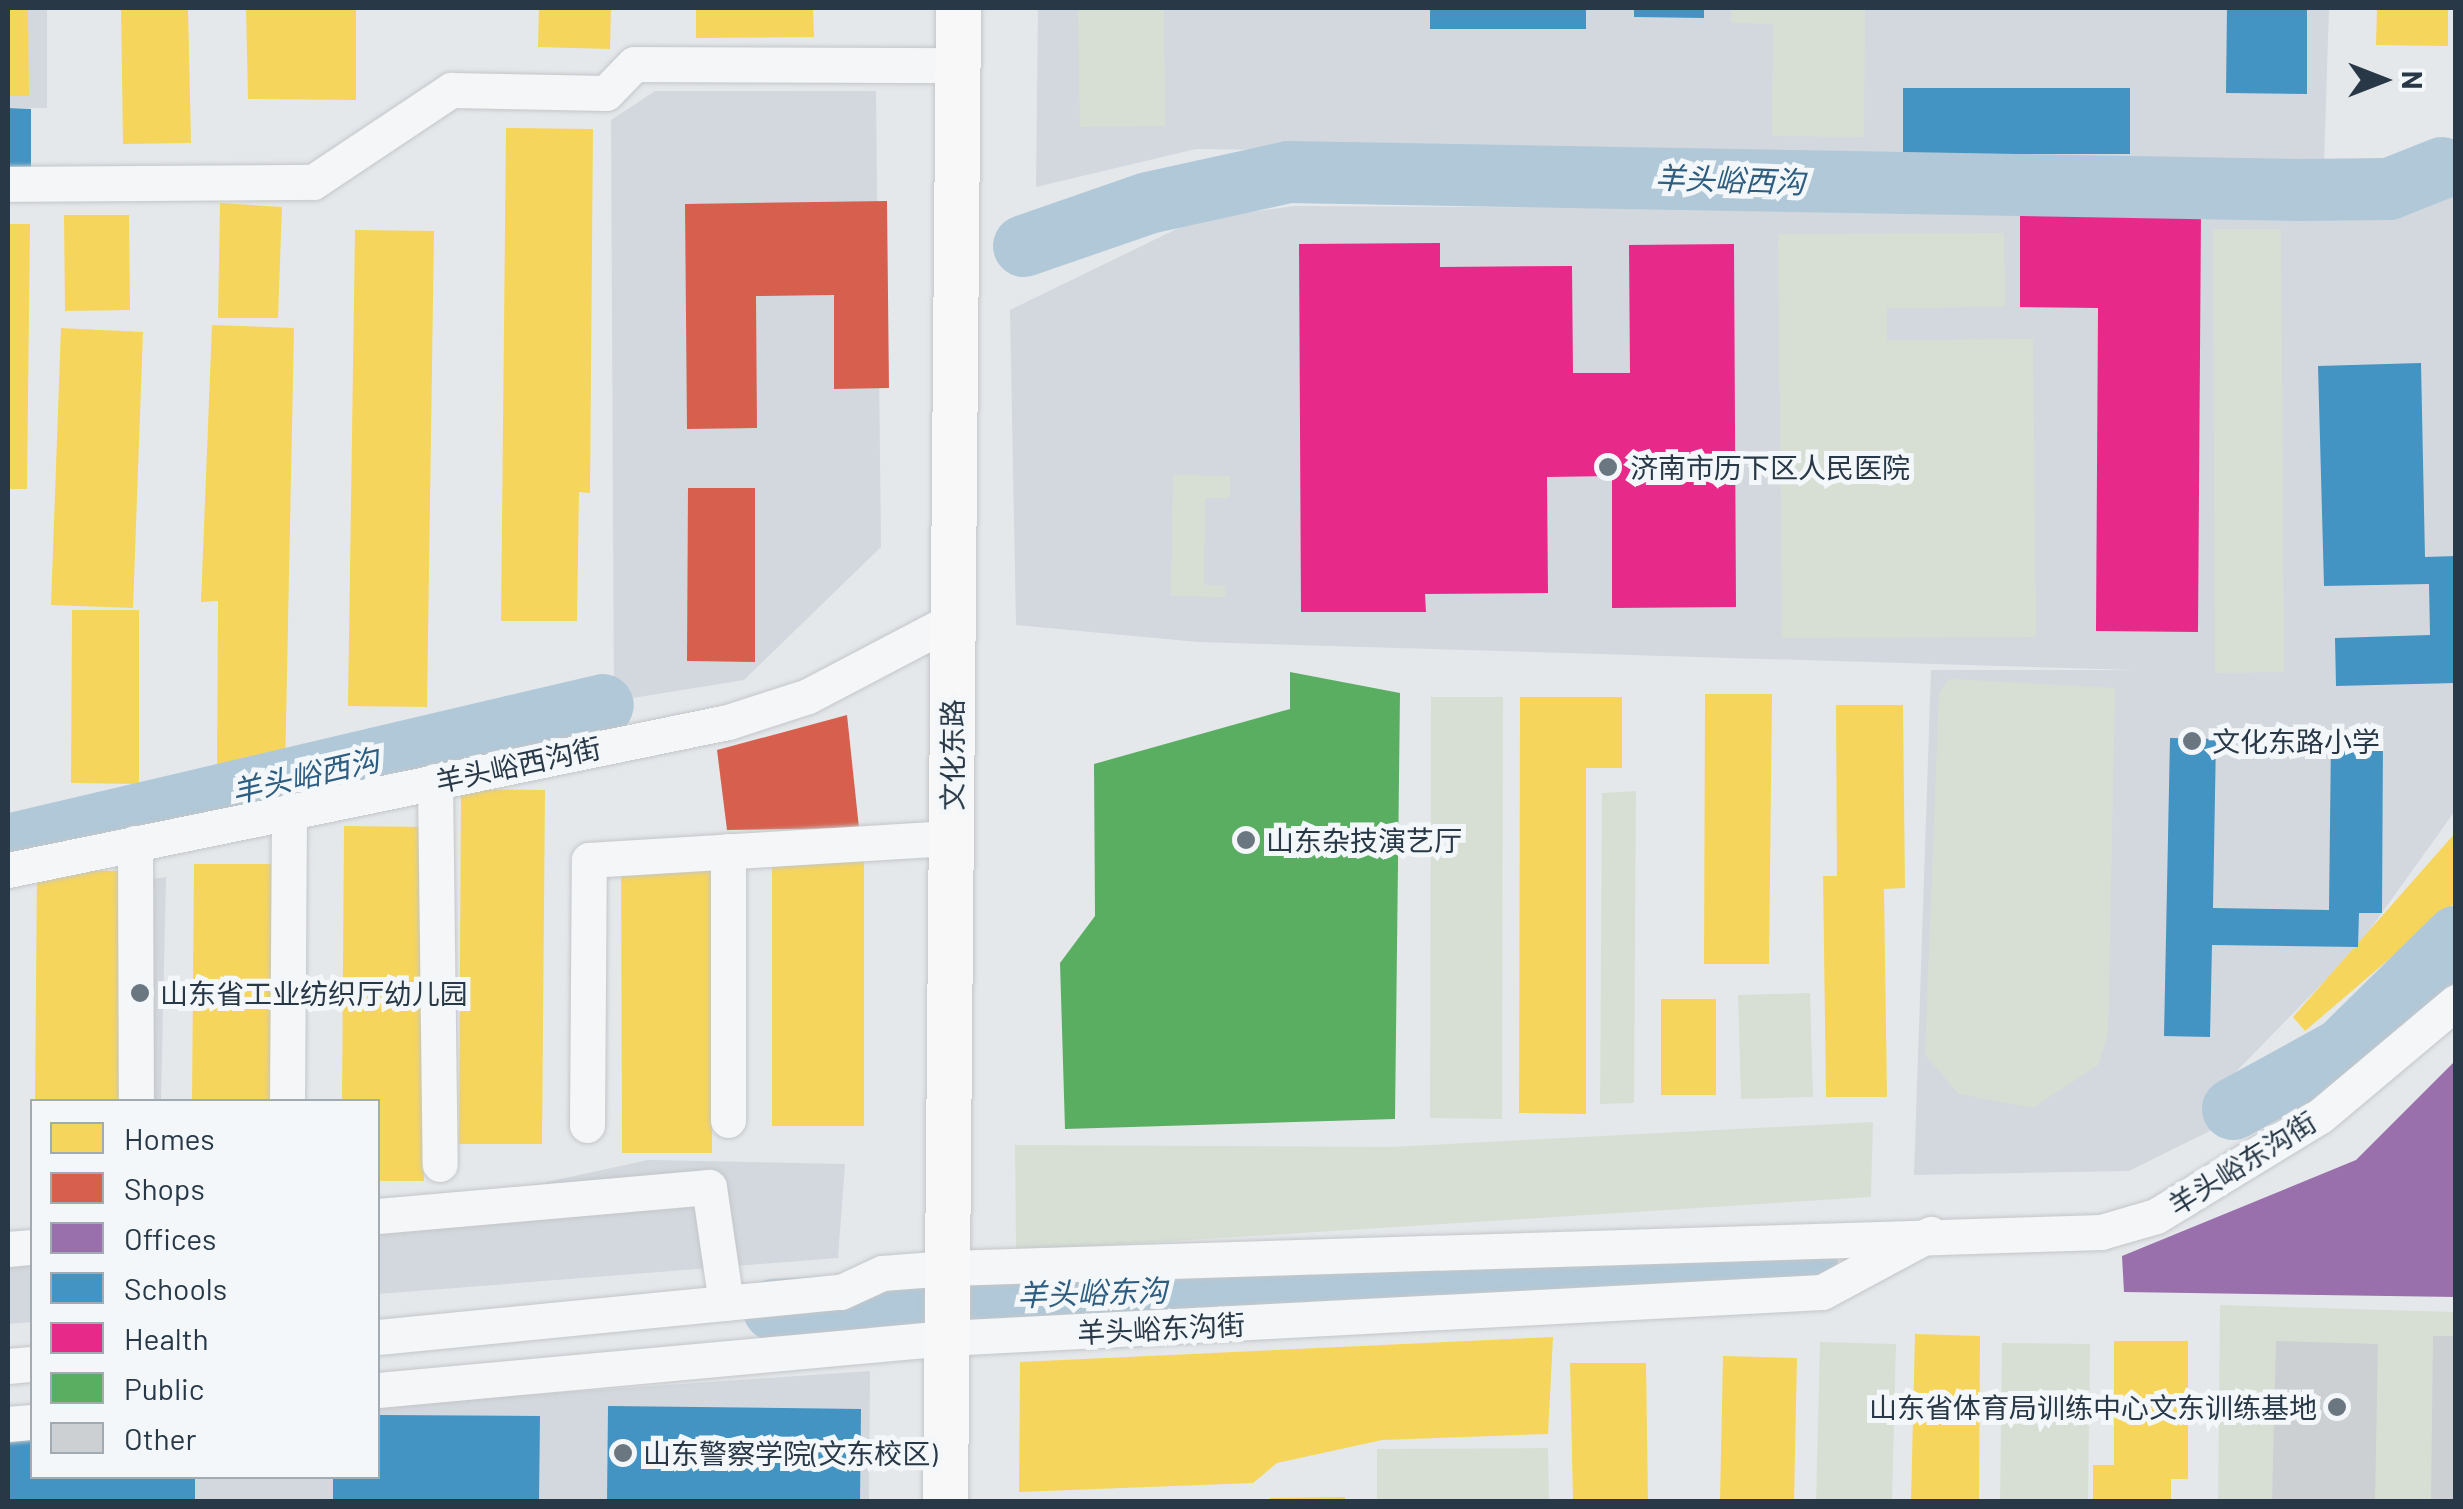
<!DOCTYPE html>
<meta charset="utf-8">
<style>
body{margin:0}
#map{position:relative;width:2463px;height:1509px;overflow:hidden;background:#e5e8eb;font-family:Barlow,"Noto Sans SC",sans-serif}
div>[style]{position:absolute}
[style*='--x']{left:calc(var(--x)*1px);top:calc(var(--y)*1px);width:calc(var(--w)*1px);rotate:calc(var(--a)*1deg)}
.built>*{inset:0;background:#d3d8de}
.green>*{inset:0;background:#d7dfd5}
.homes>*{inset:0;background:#f6d55c}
.shops>*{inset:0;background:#d6604d}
.offices>*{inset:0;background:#9970ab}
.schools>*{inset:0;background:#4393c3}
.health>*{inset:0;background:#e7298a}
.public>*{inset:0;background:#5aae61}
.river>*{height:62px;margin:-31px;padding:0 31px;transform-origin:31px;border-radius:31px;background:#b0c8d8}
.building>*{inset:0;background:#cdd0d3}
.roads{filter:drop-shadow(0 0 2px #c3c6c9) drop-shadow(0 0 2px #c3c6c9)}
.minor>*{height:35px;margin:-17.5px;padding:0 17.5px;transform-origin:17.5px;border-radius:17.5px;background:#f4f6f7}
.major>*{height:45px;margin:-22.5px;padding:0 22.5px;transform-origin:22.5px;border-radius:22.5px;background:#f8f8f9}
.dots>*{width:28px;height:28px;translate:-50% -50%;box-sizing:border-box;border:5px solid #f3f7f9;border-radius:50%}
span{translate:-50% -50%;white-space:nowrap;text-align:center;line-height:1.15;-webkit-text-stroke:10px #f3f7f9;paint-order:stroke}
.poi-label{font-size:28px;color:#283847}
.left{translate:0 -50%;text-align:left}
.right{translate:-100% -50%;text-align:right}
.street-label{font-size:28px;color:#283847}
.water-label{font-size:30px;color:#2d5d81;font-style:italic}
.frame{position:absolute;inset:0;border:10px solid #283847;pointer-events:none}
.legend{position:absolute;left:30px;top:1099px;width:350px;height:380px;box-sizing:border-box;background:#f3f7f9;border:2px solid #a2abb2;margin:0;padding:12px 18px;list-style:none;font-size:30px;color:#283847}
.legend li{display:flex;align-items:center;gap:20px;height:50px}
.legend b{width:50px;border:2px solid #a2abb2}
.north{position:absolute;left:2333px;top:30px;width:100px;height:100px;-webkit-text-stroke:8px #f3f7f9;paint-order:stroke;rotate:90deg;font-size:28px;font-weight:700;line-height:40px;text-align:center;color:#283847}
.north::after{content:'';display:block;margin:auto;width:35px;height:45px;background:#283847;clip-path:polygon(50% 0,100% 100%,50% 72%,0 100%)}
</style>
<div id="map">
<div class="built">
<i style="clip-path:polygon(8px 8px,47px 8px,47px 108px,8px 108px)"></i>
<i style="clip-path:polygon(1038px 8px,2329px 8px,2324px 165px,1196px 149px,1036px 187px)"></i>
<i style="clip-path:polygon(655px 91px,876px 91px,881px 547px,744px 680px,614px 701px,611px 120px)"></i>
<i style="clip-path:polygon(2455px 195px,2455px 811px,2356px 949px,2223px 1085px,2234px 1119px,2129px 1171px,1914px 1175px,1931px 670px,2133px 670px,1198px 642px,1016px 625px,1010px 310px,1195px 220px,1294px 206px,2204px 211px)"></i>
<i style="clip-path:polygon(166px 877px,161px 1101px,114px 1102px,118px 884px)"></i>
<i style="clip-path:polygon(648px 1160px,845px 1164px,838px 1258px,378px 1294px,378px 1201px,538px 1184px)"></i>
<i style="clip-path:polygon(32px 1237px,32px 1322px,8px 1324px,8px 1239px)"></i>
<i style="clip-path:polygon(870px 1371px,869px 1501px,8px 1502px,8px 1430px,32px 1429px,32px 1476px,378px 1476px,378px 1405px)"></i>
</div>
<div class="green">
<i style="clip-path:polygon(1078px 8px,1164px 8px,1165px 126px,1080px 127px)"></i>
<i style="clip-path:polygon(1731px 8px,1865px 8px,1864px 137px,1772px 136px,1773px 24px,1731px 23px)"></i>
<i style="clip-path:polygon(2213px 229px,2281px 229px,2284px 672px,2215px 673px)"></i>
<i style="clip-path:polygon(2004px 233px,2005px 307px,1887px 308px,1887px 340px,2033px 339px,2036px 637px,1782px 638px,1778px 234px)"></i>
<i style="clip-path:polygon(1173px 475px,1230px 476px,1230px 498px,1205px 498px,1204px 585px,1226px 586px,1225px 597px,1171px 596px)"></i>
<i style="clip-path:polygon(1949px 679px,2115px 688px,2108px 1034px,2098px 1065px,2033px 1108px,1959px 1094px,1925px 1055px,1939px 693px)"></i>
<i style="clip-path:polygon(1431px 697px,1503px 697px,1502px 1119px,1430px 1118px)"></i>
<i style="clip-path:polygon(1636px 791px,1634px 1103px,1600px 1104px,1602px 793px)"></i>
<i style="clip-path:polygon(1810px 993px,1813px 1097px,1741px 1099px,1738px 995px)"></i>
<i style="clip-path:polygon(1873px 1122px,1871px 1197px,1016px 1251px,1015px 1145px,1390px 1147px)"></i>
<i style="clip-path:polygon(2220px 1305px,2455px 1312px,2455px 1501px,2218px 1502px)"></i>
<i style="clip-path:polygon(1820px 1342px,1896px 1344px,1892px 1501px,1816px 1501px)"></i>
<i style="clip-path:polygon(2002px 1343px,2090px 1344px,2088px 1501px,2000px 1501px)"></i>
<i style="clip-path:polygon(1548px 1448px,1549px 1501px,1377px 1501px,1377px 1449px)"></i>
</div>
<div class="homes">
<i style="clip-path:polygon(8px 8px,28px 8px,29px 96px,8px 96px)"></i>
<i style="clip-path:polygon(121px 8px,188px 8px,191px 143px,123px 144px)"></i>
<i style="clip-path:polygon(246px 8px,356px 8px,356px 100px,248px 99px)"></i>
<i style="clip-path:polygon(539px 8px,611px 8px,610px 49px,538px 47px)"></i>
<i style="clip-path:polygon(696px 8px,813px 8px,814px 37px,696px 38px)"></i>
<i style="clip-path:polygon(2377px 8px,2448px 8px,2448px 46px,2376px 45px)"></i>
<i style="clip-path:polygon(506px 128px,593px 129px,590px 493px,579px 492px,577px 621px,501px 621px)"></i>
<i style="clip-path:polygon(220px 203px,282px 207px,278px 318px,218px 318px)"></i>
<i style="clip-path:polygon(64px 215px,129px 215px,130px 310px,65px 311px)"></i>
<i style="clip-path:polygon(8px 224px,30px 224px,27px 489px,8px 489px)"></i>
<i style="clip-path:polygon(355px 230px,434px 231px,427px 707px,348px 706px)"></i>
<i style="clip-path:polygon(212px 325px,294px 328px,285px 773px,217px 773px,218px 601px,201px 602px)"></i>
<i style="clip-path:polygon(61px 328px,143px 332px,133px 608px,51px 605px)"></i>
<i style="clip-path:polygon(72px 610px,139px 610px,139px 784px,71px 783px)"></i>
<i style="clip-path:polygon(1705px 694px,1772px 694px,1769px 964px,1704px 964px)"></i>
<i style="clip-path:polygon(1520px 697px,1622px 697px,1622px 768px,1586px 768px,1586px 1114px,1519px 1113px)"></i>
<i style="clip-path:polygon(1836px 705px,1903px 705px,1905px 888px,1884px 889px,1887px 1097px,1826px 1097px,1823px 876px,1837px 876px)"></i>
<i style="clip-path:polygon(461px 789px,545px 790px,542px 1144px,459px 1144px)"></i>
<i style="clip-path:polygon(344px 826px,427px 827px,424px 1181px,378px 1181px,378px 1102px,342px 1102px)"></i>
<i style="clip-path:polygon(2456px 832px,2456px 902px,2305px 1031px,2293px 1017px)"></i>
<i style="clip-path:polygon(772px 849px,864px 849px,864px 1126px,772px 1126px)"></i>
<i style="clip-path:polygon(621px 855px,712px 855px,712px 1153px,622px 1153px)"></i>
<i style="clip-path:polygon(194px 864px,277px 864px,275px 1102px,192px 1102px)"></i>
<i style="clip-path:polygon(37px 870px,120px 871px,119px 1102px,35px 1102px)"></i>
<i style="clip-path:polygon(1661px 999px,1716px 999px,1716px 1095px,1661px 1095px)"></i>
<i style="clip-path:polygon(1915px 1334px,1980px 1336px,1979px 1502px,1911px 1502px)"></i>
<i style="clip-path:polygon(1553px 1337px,1548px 1434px,1382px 1440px,1277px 1463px,1253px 1483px,1019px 1492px,1020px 1362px)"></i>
<i style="clip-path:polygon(2114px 1341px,2188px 1341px,2188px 1479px,2171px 1479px,2171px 1502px,2093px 1502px,2093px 1465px,2114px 1465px)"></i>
<i style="clip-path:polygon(1723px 1356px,1797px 1358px,1794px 1502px,1720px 1502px)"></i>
<i style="clip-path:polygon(1570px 1363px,1646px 1363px,1648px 1502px,1573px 1502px)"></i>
<i style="clip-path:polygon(1345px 1497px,1345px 1502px,1270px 1502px,1270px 1498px)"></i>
</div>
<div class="shops">
<i style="clip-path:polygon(887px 201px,889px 388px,834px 389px,834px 295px,756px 296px,757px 428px,687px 429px,685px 204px)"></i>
<i style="clip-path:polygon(688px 488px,755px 488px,755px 662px,687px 661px)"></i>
<i style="clip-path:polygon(847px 715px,859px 828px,727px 830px,717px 750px)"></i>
</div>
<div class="offices">
<i style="clip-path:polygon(2456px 1060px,2456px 1297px,2124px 1292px,2122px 1256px,2356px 1160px)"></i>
</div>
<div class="schools">
<i style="clip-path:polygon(1430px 8px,1586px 8px,1586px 29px,1430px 29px)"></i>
<i style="clip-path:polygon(1634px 8px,1704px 8px,1704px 18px,1634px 17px)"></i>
<i style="clip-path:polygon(2227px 8px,2307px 8px,2307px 94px,2226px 93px)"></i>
<i style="clip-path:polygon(1903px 88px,2130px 88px,2130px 154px,1903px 154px)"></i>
<i style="clip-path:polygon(8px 108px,31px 109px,31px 167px,8px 167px)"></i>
<i style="clip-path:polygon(2421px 363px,2425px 557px,2456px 556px,2456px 683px,2336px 686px,2335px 638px,2430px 635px,2429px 584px,2324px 586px,2318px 366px)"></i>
<i style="clip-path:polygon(2170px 738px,2216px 739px,2213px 908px,2329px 910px,2331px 738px,2383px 738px,2382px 913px,2359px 913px,2358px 947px,2212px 945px,2210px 1037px,2164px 1036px)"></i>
<i style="clip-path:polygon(608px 1406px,861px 1409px,860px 1502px,607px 1502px)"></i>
<i style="clip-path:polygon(378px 1415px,540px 1416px,539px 1502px,333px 1502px,333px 1476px,378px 1476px)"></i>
<i style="clip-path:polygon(8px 1431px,32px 1431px,32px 1476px,195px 1476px,195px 1502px,8px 1502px)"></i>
</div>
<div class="health">
<i style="clip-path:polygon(2020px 213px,2201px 214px,2198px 632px,2096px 631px,2098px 308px,2020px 307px)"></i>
<i style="clip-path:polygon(1440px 243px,1440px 267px,1572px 266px,1573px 373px,1630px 373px,1629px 245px,1734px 244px,1736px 607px,1612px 608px,1612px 476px,1547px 477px,1548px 593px,1425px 594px,1426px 612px,1301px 612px,1299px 244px)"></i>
</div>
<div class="public">
<i style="clip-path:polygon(1290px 672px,1400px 693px,1395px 1119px,1065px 1129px,1060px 963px,1095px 916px,1094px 764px,1290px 709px)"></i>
</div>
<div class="river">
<i style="--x:1024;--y:246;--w:131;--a:-19.1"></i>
<i style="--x:1148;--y:203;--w:144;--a:-12.4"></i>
<i style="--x:1289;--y:172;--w:1009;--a:1.02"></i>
<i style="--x:2298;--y:190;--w:91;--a:-0.6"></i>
<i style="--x:2389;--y:189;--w:57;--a:-21.6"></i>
<i style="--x:8;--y:845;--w:611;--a:-13.24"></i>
<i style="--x:2233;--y:1109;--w:124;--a:-28.8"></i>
<i style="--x:2342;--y:1049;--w:160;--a:-44.5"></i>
<i style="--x:774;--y:1310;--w:1034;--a:-2.72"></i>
</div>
<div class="building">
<i style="clip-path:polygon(2433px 1336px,2456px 1336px,2456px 1502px,2431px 1502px)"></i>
<i style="clip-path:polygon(2276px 1341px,2378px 1344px,2375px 1502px,2272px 1502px)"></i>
</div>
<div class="roads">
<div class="minor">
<i style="--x:8;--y:184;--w:305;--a:-0.4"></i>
<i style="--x:313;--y:182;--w:166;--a:-33.7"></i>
<i style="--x:451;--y:90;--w:155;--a:1.1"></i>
<i style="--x:606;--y:93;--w:40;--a:-46"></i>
<i style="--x:634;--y:64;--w:324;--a:0.2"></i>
<i style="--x:435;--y:781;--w:383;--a:89.3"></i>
<i style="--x:135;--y:843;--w:259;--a:89.8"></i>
<i style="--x:8;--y:870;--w:735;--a:-11.62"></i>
<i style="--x:728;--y:722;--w:84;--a:-18"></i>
<i style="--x:808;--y:696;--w:164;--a:-27.7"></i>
<i style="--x:287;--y:1102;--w:291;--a:-89.6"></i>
<i style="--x:728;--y:1120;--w:269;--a:-90"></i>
<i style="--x:587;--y:1125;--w:265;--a:-89.6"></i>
<i style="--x:589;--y:860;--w:364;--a:-3.5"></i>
<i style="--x:378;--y:1216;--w:332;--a:-5"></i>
<i style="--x:709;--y:1187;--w:117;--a:81.7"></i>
<i style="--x:8;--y:1249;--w:24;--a:-5"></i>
<i style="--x:378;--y:1337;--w:465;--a:-5.6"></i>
<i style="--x:841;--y:1292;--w:45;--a:-24.9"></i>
<i style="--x:882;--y:1273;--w:66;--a:-4.3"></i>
<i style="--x:948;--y:1268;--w:1154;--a:-1.79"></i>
<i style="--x:2101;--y:1232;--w:57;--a:-16.2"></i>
<i style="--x:2156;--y:1216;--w:192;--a:-31.4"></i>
<i style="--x:2320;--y:1116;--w:177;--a:-40"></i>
<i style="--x:8;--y:1366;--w:24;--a:-5"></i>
<i style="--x:378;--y:1390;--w:571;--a:-5.22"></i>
<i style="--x:947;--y:1338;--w:876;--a:-3.01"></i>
<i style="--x:1822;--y:1292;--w:123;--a:-28.2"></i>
<i style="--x:8;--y:1424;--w:24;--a:-5"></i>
</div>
<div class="major">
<i style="--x:945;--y:1502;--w:1494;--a:-89.5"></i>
</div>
</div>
<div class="dots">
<i style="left:1608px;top:467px;background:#6a7680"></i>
<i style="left:2192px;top:741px;background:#6a7680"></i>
<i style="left:1246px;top:840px;background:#6a7680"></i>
<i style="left:140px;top:993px;background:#6a7680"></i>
<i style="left:2337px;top:1407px;background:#6a7680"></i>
<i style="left:623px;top:1453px;background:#6a7680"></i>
</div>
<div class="poi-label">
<span class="left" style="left:1630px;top:467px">济南市历下区人民医院</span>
<span class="left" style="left:2212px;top:741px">文化东路小学</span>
<span class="left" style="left:1266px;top:840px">山东杂技演艺厅</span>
<span class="left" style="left:160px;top:993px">山东省工业纺织厅幼儿园</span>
<span class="right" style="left:2317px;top:1407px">山东省体育局训练中心文东训练基地</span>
<span class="left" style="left:643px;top:1453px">山东警察学院(文东校区)</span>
</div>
<div class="street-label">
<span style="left:952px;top:755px;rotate:-90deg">文化东路</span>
<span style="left:518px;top:764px;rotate:-12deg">羊头峪西沟街</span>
<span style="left:2242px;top:1163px;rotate:-32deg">羊头峪东沟街</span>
<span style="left:1161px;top:1328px;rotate:-3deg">羊头峪东沟街</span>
</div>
<div class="water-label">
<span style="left:1730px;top:179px;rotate:2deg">羊头峪西沟</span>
<span style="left:305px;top:775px;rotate:-13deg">羊头峪西沟</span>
<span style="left:1092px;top:1292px;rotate:-2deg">羊头峪东沟</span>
</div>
<div class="frame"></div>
<ul class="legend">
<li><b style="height:28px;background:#f6d55c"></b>Homes</li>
<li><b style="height:28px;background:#d6604d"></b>Shops</li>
<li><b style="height:28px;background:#9970ab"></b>Offices</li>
<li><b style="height:28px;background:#4393c3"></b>Schools</li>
<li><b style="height:28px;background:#e7298a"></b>Health</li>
<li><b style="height:28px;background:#5aae61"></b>Public</li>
<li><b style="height:28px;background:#cdd0d3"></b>Other</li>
</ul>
<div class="north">N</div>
</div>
